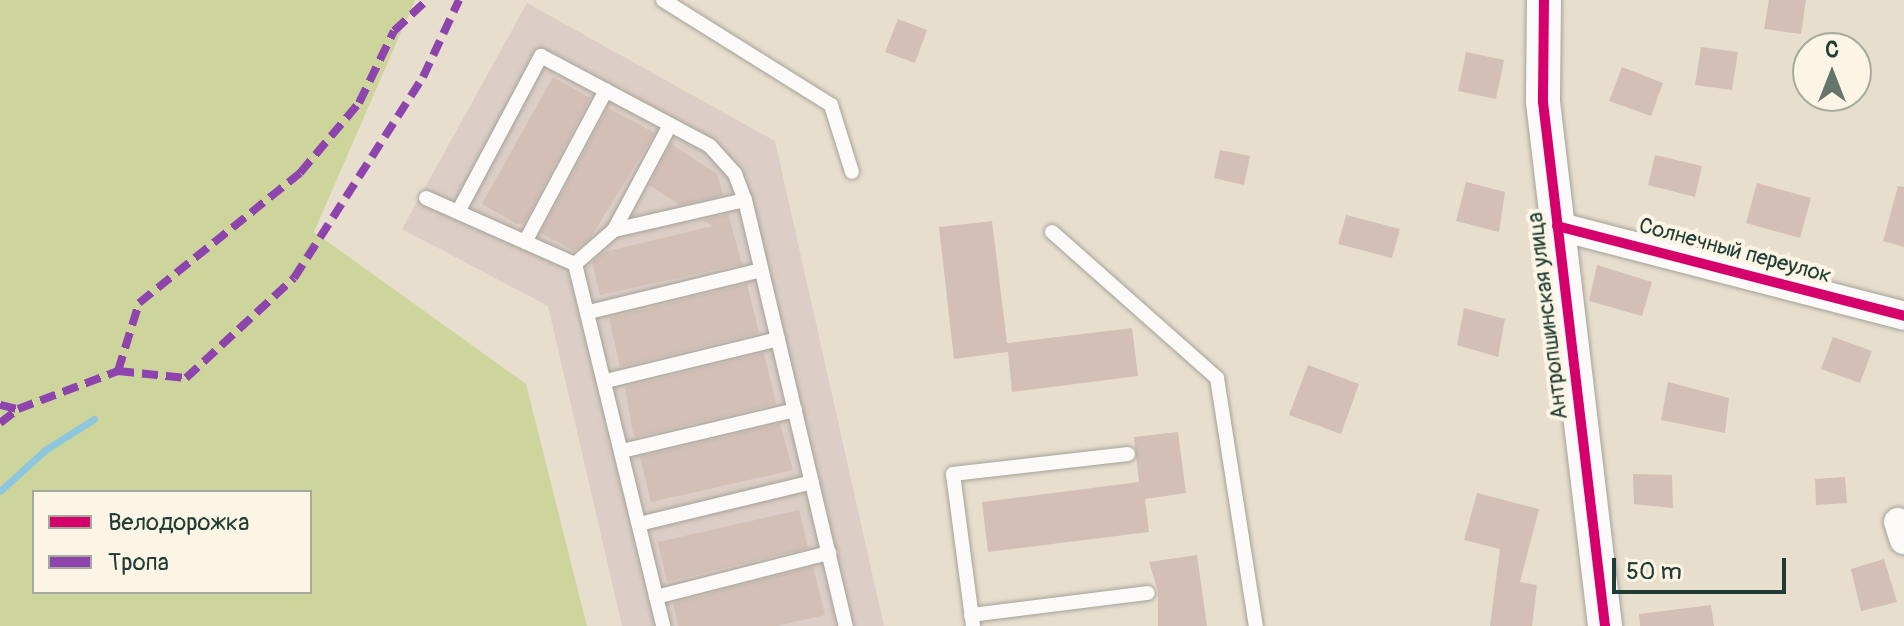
<!DOCTYPE html>
<meta charset="utf-8">
<style>
body{margin:0}
#map{position:relative;width:1904px;height:626px;overflow:hidden;background:#e8dece;font-family:Pangolin,sans-serif}
div>[style]{position:absolute}
[style*='--x']{left:calc(var(--x)*1px);top:calc(var(--y)*1px);width:calc(var(--w)*1px);rotate:calc(var(--a)*1deg)}
.industrial>*{inset:0;background:#dccdc6}
.green>*{inset:0;background:#cdd59c}
.stream>*{height:7px;margin:-3.5px;padding:0 3.5px;transform-origin:3.5px;border-radius:3.5px;background:#8dc6dd}
.building>*{inset:0;background:#d3bfb6}
.roads{filter:drop-shadow(0 0 2px #a4a298) drop-shadow(0 0 2px #a4a298)}
.service>*{height:14px;margin:-7px;padding:0 7px;transform-origin:7px;border-radius:7px;background:#fcfaf8}
.minor>*{height:28px;margin:-14px;padding:0 14px;transform-origin:14px;border-radius:14px;background:#fcfaf8}
.tertiary>*{height:34px;margin:-17px;padding:0 17px;transform-origin:17px;border-radius:17px;background:#fcfaf8}
.quiet>*{height:8px;margin-top:-4px;transform-origin:0;background:repeating-linear-gradient(90deg,#8e44ad 0 16px,transparent 0 24px)}
.cycleway>*{height:10px;margin:-5px;padding:0 5px;transform-origin:5px;border-radius:5px;background:#d6006c}
span{translate:-50% -50%;white-space:nowrap;text-align:center;line-height:1.15;-webkit-text-stroke:8px #fcf5e5;paint-order:stroke}
.street-label{font-size:22px;color:#1f3d34}
.legend{position:absolute;left:32px;top:490px;width:280px;height:104px;box-sizing:border-box;background:#fcf5e5;border:2px solid #a4ab9e;margin:0;padding:10px 14px;list-style:none;font-size:24px;color:#1f3d34}
.legend li{display:flex;align-items:center;gap:16px;height:40px}
.legend b{width:40px;border:2px solid #a4ab9e}
.north{position:absolute;left:1792px;top:32px;width:80px;height:80px;box-sizing:border-box;background:#fcf5e5;border:2px solid #a4ab9e;border-radius:50%;rotate:0deg;font-size:22px;font-weight:700;line-height:32px;text-align:center;color:#1f3d34}
.north::after{content:'';display:block;margin:auto;width:28px;height:36px;background:#65756a;clip-path:polygon(50% 0,100% 100%,50% 72%,0 100%)}
.scale{position:absolute;left:1612px;top:558px;width:174px;height:36px;box-sizing:border-box;border:4px solid #1f3d34;border-top:0;padding-left:10px;font-size:24px;line-height:28px;white-space:nowrap;color:#1f3d34;-webkit-text-stroke:6px #fcf5e5;paint-order:stroke}
</style>
<div id="map">
<div class="industrial">
<i style="clip-path:polygon(527px 3px,775px 141px,884px 626px,622px 626px,548px 306px,402px 229px)"></i>
</div>
<div class="green">
<i style="clip-path:polygon(evenodd,0 0,415px 0,314px 232px,526px 384px,587px 626px,0 626px,0 0,34px 492px,310px 492px,310px 592px,34px 592px,34px 492px)"></i>
</div>
<div class="stream">
<i style="--x:0;--y:491;--w:61;--a:-42.3"></i>
<i style="--x:45;--y:450;--w:58;--a:-32.3"></i>
</div>
<div class="building">
<i style="clip-path:polygon(1769px 0,1806px 0,1801px 34px,1764px 29px)"></i>
<i style="clip-path:polygon(898px 19px,927px 30px,915px 63px,885px 52px)"></i>
<i style="clip-path:polygon(1701px 47px,1738px 52px,1732px 90px,1695px 85px)"></i>
<i style="clip-path:polygon(1466px 52px,1504px 60px,1496px 99px,1458px 91px)"></i>
<i style="clip-path:polygon(1622px 67px,1663px 83px,1651px 116px,1609px 101px)"></i>
<i style="clip-path:polygon(553px 77px,590px 98px,524px 223px,517px 224px,482px 204px)"></i>
<i style="clip-path:polygon(608px 108px,655px 133px,591px 237px,574px 251px,541px 233px)"></i>
<i style="clip-path:polygon(671px 144px,717px 174px,723px 195px,680px 205px,649px 185px)"></i>
<i style="clip-path:polygon(1220px 150px,1250px 156px,1244px 185px,1214px 178px)"></i>
<i style="clip-path:polygon(1655px 155px,1702px 166px,1695px 197px,1648px 185px)"></i>
<i style="clip-path:polygon(1466px 182px,1505px 192px,1499px 232px,1456px 221px)"></i>
<i style="clip-path:polygon(1757px 183px,1811px 198px,1800px 238px,1746px 223px)"></i>
<i style="clip-path:polygon(1898px 186px,1904px 187px,1904px 247px,1883px 241px)"></i>
<i style="clip-path:polygon(728px 214px,742px 264px,600px 295px,592px 262px,604px 252px,713px 226px,703px 220px)"></i>
<i style="clip-path:polygon(1346px 215px,1400px 229px,1392px 258px,1338px 244px)"></i>
<i style="clip-path:polygon(992px 221px,1007px 343px,1132px 328px,1138px 376px,1012px 392px,1008px 352px,954px 359px,939px 227px)"></i>
<i style="clip-path:polygon(1597px 265px,1652px 282px,1642px 316px,1589px 301px)"></i>
<i style="clip-path:polygon(747px 284px,759px 333px,620px 367px,609px 318px)"></i>
<i style="clip-path:polygon(1464px 308px,1505px 319px,1498px 357px,1457px 345px)"></i>
<i style="clip-path:polygon(1833px 337px,1872px 351px,1860px 383px,1821px 369px)"></i>
<i style="clip-path:polygon(764px 353px,776px 404px,636px 437px,633px 433px,625px 387px)"></i>
<i style="clip-path:polygon(1308px 365px,1359px 384px,1341px 434px,1289px 415px)"></i>
<i style="clip-path:polygon(1668px 382px,1729px 398px,1725px 433px,1661px 420px)"></i>
<i style="clip-path:polygon(780px 424px,793px 470px,651px 502px,640px 457px)"></i>
<i style="clip-path:polygon(1178px 432px,1186px 493px,1145px 499px,1149px 532px,988px 552px,982px 502px,1139px 482px,1134px 437px)"></i>
<i style="clip-path:polygon(1633px 474px,1672px 475px,1673px 508px,1634px 504px)"></i>
<i style="clip-path:polygon(1845px 477px,1847px 503px,1816px 505px,1815px 479px)"></i>
<i style="clip-path:polygon(1477px 493px,1539px 509px,1520px 582px,1537px 585px,1532px 626px,1490px 626px,1500px 549px,1464px 540px)"></i>
<i style="clip-path:polygon(799px 510px,808px 548px,667px 582px,658px 542px)"></i>
<i style="clip-path:polygon(1197px 555px,1207px 626px,1158px 626px,1158px 591px,1149px 562px)"></i>
<i style="clip-path:polygon(1884px 559px,1897px 602px,1861px 611px,1851px 569px)"></i>
<i style="clip-path:polygon(813px 567px,825px 615px,776px 626px,678px 626px,673px 603px)"></i>
<i style="clip-path:polygon(1711px 605px,1714px 626px,1640px 626px,1639px 614px)"></i>
</div>
<div class="roads">
<div class="service">
<i style="--x:663;--y:0;--w:198;--a:32"></i>
<i style="--x:831;--y:105;--w:70;--a:72.6"></i>
<i style="--x:426;--y:198;--w:163;--a:23.9"></i>
<i style="--x:575;--y:264;--w:373;--a:76.3"></i>
<i style="--x:458;--y:212;--w:177;--a:-62"></i>
<i style="--x:541;--y:56;--w:191;--a:28"></i>
<i style="--x:710;--y:146;--w:38;--a:48"></i>
<i style="--x:735;--y:174;--w:28;--a:69"></i>
<i style="--x:745;--y:200;--w:438;--a:76.7"></i>
<i style="--x:614;--y:230;--w:134;--a:-12.9"></i>
<i style="--x:1052;--y:232;--w:220;--a:41.5"></i>
<i style="--x:1217;--y:378;--w:251;--a:81.1"></i>
<i style="--x:525;--y:242;--w:172;--a:-61.9"></i>
<i style="--x:575;--y:264;--w:52;--a:-41.1"></i>
<i style="--x:614;--y:230;--w:119;--a:-61.9"></i>
<i style="--x:589;--y:312;--w:177;--a:-13.7"></i>
<i style="--x:606;--y:381;--w:177;--a:-13.7"></i>
<i style="--x:622;--y:451;--w:178;--a:-13.3"></i>
<i style="--x:639;--y:524;--w:178;--a:-13.6"></i>
<i style="--x:656;--y:597;--w:179;--a:-14.3"></i>
<i style="--x:971;--y:615;--w:178;--a:-7.1"></i>
<i style="--x:973;--y:626;--w:153;--a:-97.5"></i>
<i style="--x:953;--y:474;--w:176;--a:-6.5"></i>
</div>
<div class="minor">
<i style="--x:1557;--y:226;--w:358;--a:14.5"></i>
<i style="--x:1898;--y:522;--w:19;--a:72"></i>
</div>
<div class="tertiary">
<i style="--x:1544;--y:0;--w:102;--a:90.6"></i>
<i style="--x:1543;--y:102;--w:528;--a:83.25"></i>
</div>
</div>
<div class="quiet">
<i style="--x:118;--y:371;--w:71;--a:-72.8"></i>
<i style="--x:139;--y:303;--w:207;--a:-38.9"></i>
<i style="--x:300;--y:173;--w:92;--a:-49.9"></i>
<i style="--x:359;--y:103;--w:80;--a:-64.1"></i>
<i style="--x:394;--y:31;--w:45;--a:-43.2"></i>
<i style="--x:0;--y:405;--w:18;--a:13"></i>
<i style="--x:18;--y:409;--w:107;--a:-20.8"></i>
<i style="--x:118;--y:371;--w:68;--a:5.9"></i>
<i style="--x:186;--y:378;--w:147;--a:-42.8"></i>
<i style="--x:294;--y:278;--w:239;--a:-57.3"></i>
<i style="--x:423;--y:77;--w:85;--a:-64.9"></i>
<i style="--x:0;--y:423;--w:23;--a:-38"></i>
</div>
<div class="cycleway">
<i style="--x:1544;--y:0;--w:102;--a:90.6"></i>
<i style="--x:1543;--y:102;--w:528;--a:83.25"></i>
<i style="--x:1557;--y:226;--w:358;--a:14.5"></i>
</div>
<div class="street-label">
<span style="left:1735px;top:251px;rotate:15deg">Солнечный переулок</span>
<span style="left:1548px;top:316px;rotate:-97deg">Антропшинская улица</span>
</div>
<ul class="legend">
<li><b style="height:10px;background:#d6006c"></b>Велодорожка</li>
<li><b style="height:10px;background:#8e44ad"></b>Тропа</li>
</ul>
<div class="north">С</div>
<div class="scale">50 m</div>
</div>
